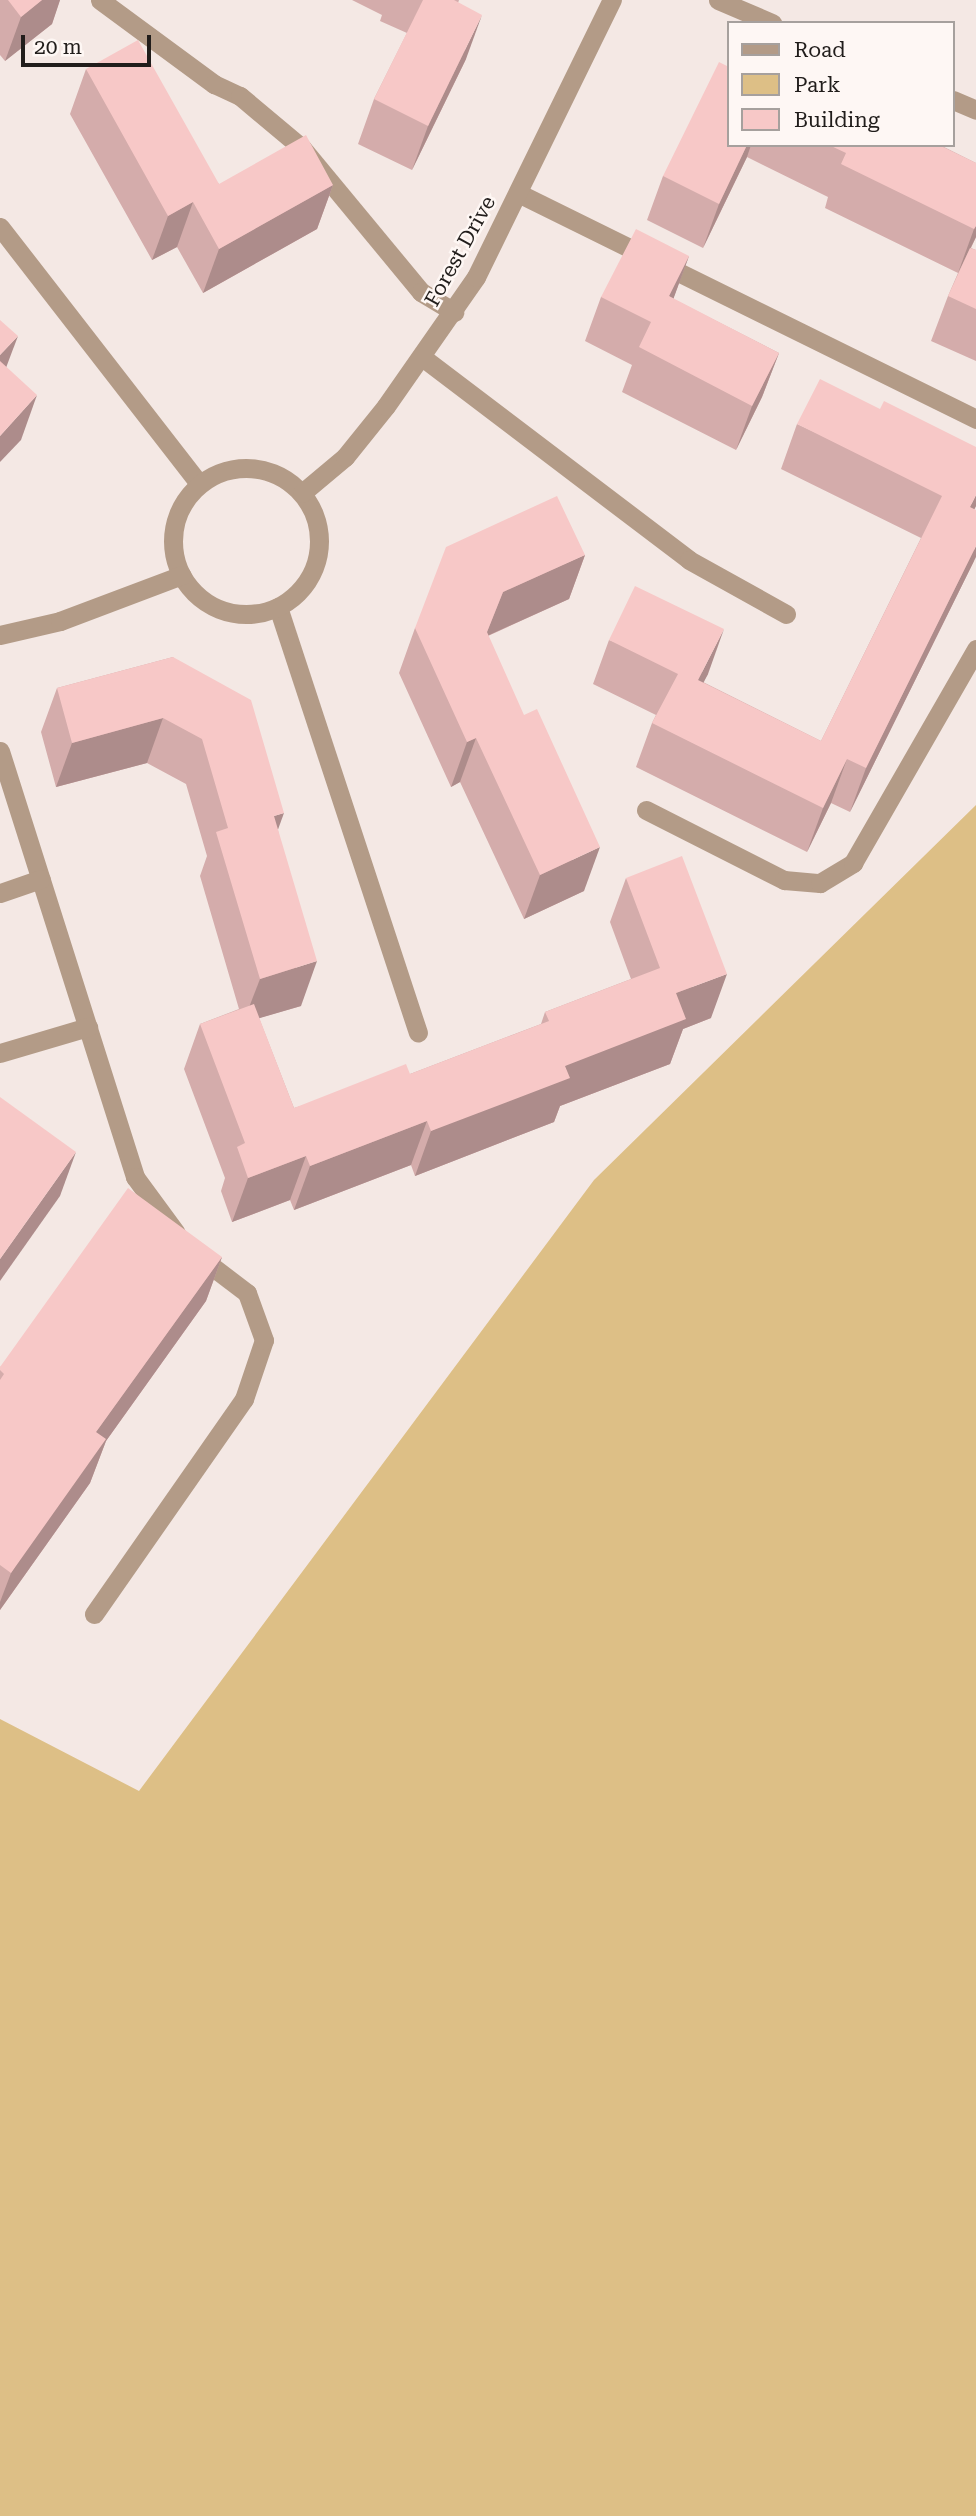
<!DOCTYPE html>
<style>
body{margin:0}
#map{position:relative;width:976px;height:2516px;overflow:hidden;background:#f4e8e4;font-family:"Roboto Serif",serif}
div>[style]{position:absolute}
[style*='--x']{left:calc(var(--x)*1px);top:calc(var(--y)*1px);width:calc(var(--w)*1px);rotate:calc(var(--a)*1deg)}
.green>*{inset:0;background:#ddbf86}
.service>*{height:19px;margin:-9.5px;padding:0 9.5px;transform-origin:9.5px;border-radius:9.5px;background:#b39b87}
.minor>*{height:19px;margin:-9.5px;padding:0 9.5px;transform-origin:9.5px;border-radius:9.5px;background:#b39b87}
.minor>.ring{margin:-9.5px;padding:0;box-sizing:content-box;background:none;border:19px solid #b39b87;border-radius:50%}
.wall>*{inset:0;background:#d4acab}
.shaded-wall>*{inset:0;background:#ad8c8b}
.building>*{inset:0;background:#f7c8c7}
span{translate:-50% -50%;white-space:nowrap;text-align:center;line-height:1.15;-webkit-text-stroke:5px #fef7f4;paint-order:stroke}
.street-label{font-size:21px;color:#211d1b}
.legend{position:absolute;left:727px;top:21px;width:228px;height:126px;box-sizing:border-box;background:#fef7f4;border:2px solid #a6a09d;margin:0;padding:9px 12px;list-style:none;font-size:21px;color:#211d1b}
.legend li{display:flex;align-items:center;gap:14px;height:35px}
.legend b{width:35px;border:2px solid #a6a09d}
.scale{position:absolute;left:21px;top:35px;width:130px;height:32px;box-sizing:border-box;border:4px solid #211d1b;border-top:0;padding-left:9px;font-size:21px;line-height:24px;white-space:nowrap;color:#211d1b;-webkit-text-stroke:5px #fef7f4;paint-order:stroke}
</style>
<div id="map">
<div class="green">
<i style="clip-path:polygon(976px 805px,976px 2516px,0 2516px,0 1719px,139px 1791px,594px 1180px)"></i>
</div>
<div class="service">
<i style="--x:100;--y:0;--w:142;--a:36.4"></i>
<i style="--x:214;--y:84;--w:29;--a:25"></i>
<i style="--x:240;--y:96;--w:81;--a:40"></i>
<i style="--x:302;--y:148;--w:187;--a:50.4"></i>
<i style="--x:421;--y:292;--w:39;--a:31"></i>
<i style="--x:718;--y:0;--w:59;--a:23.1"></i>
<i style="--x:953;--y:100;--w:25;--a:23"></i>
<i style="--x:518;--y:193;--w:511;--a:26.26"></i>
<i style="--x:0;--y:227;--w:325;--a:52.2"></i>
<i style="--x:422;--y:357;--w:335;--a:37.2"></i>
<i style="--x:689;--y:560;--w:111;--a:29.1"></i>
<i style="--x:278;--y:607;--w:448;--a:71.8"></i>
<i style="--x:0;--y:751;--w:447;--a:72.4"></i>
<i style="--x:135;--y:1177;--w:69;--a:53.8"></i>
<i style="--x:646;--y:810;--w:155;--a:26.9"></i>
<i style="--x:784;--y:880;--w:36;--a:5"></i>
<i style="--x:820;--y:883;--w:39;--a:-31"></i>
<i style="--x:853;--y:863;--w:247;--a:-60.1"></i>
<i style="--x:0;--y:893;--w:43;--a:-18.9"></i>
<i style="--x:0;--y:1053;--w:92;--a:-16.5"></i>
<i style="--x:94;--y:1614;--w:262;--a:-55.1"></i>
<i style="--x:244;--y:1399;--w:62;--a:-71.3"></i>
<i style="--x:264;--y:1340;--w:50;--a:-109.9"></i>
<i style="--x:247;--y:1293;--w:63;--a:-142.8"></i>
</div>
<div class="minor">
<i class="ring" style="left:173px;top:468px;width:127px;height:127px"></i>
<i style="--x:302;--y:493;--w:56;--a:-39.9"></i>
<i style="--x:345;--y:457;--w:65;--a:-51.2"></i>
<i style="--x:386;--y:406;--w:157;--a:-55.1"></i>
<i style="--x:476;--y:277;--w:309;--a:-63.9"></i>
<i style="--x:0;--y:635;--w:62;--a:-13.1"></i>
<i style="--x:60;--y:621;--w:130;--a:-20.7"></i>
</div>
<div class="wall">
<i style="clip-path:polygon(0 0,60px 0,52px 24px,5px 61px,0 55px)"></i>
<i style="clip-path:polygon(352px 0,459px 0,458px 3px,466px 59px,412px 170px,358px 144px,374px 99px,407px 33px,380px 21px,382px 15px)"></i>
<i style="clip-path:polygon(86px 69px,219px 184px,333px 185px,317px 229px,203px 293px,177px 247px,152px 260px,70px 114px)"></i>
<i style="clip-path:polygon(729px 145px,940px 145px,976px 163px,976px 237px,971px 248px,976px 250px,976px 361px,931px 341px,948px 296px,958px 273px,825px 208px,828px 197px,747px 157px,703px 248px,647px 220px,663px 176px)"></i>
<i style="clip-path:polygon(689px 256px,673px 299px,779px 353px,762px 397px,736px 450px,622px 392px,632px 365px,585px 341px,601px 297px)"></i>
<i style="clip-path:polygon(797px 424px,976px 506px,974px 509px,974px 561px,850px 812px,831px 803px,807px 852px,636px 767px,652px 723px,656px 715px,593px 684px,609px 640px,708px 674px,703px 682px,821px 741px,921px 538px,781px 469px)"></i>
<i style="clip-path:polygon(585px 555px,569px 599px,488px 636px,584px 891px,524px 919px,460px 782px,451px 787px,399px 673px,415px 628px)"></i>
<i style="clip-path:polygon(173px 657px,278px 830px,301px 1006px,259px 1018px,294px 1108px,410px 1074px,541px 1024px,545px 1012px,631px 979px,610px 922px,626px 878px,711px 1018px,683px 1029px,670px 1064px,560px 1106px,554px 1122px,415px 1176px,411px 1165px,294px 1210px,290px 1200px,232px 1222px,221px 1191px,225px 1178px,184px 1069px,200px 1024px,239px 1009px,200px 876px,207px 856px,186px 784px,147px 763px,56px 787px,41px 732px,57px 688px)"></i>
<i style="clip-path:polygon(222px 1257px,206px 1301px,106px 1441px,90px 1483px,0 1610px,0 1367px)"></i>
</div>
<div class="shaded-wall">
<i style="clip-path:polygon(42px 0,60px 0,52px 24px,5px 61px,21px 17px)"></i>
<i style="clip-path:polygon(482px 15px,466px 59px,412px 170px,428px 126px)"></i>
<i style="clip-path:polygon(747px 145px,751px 145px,747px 157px,703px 248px,719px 204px)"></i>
<i style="clip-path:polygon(333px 185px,317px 229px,203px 293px,219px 249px)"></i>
<i style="clip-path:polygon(193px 202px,177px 247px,152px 260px,168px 216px)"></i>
<i style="clip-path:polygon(976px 226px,976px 237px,958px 273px,974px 229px)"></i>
<i style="clip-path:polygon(689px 256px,673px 300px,669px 296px)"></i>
<i style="clip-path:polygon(18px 336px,1px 381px,0 382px,0 355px)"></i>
<i style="clip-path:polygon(779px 353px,762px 397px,736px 450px,752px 406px)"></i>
<i style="clip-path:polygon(37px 395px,21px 440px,0 462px,0 436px)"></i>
<i style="clip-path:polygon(976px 495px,976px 506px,954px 551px,970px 507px)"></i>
<i style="clip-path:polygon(976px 546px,976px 557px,974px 561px,850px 812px,866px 768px)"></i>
<i style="clip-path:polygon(585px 555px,569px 599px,487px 636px,487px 632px,503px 592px)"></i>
<i style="clip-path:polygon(724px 629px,708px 674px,682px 724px,698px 680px)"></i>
<i style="clip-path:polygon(163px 718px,147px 763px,56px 787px,72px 743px)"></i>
<i style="clip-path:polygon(476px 738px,460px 782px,451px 787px,467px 742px)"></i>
<i style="clip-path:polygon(847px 759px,831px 803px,807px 852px,823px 808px)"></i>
<i style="clip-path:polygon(284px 813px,268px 857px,274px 816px)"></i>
<i style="clip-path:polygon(600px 847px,584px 891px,524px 919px,540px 875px)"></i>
<i style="clip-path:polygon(317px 961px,301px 1006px,243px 1023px,260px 979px)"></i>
<i style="clip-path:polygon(727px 974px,711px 1018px,683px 1029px,670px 1064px,560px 1106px,554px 1122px,415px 1176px,431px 1131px,565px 1066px,676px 993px)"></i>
<i style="clip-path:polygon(427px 1121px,411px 1165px,294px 1210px,310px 1166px)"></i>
<i style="clip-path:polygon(76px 1152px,60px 1196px,0 1281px,0 1259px)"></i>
<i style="clip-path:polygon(306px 1156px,290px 1200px,232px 1222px,248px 1178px)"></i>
<i style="clip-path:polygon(222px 1257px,206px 1301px,106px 1441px,90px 1483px,0 1610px,0 1602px,11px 1573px,96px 1432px)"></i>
</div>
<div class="building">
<i style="clip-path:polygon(8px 0,42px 0,21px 17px)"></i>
<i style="clip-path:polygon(423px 0,454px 0,482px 15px,428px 126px,374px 99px)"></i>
<i style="clip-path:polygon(138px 40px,219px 184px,306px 135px,333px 185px,219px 249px,193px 202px,168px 216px,86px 69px)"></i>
<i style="clip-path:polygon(719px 62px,729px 67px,729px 145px,747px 145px,719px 204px,663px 176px)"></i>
<i style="clip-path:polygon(829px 145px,939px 145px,976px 163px,976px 226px,974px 229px,841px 164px,846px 153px)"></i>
<i style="clip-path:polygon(636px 229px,689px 256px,669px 296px,779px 353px,752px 406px,639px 347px,651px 322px,601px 297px)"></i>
<i style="clip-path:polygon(970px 248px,976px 250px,976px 309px,948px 296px)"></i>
<i style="clip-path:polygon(0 320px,18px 336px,0 355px)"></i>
<i style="clip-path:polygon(0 361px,37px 395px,0 436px)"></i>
<i style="clip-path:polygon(820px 379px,880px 409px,884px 401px,976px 447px,976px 495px,970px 507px,976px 510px,976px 546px,866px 768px,847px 759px,823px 808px,652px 723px,678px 674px,609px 640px,635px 586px,724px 629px,698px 680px,821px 741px,942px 496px,797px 424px)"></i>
<i style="clip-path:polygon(557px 496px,585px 555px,503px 592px,487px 632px,524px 715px,537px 709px,600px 847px,540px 875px,476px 738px,467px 742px,415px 628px,446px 547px)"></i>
<i style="clip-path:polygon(173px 657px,251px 700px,284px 813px,274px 816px,317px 961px,260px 979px,216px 832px,228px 828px,202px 739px,163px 718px,72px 743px,57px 688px)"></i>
<i style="clip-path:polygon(682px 856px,727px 974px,676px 993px,686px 1019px,565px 1066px,570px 1078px,431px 1131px,427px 1121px,310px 1166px,306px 1156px,248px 1178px,237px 1147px,245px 1143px,200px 1024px,254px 1004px,294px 1108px,406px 1064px,410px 1074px,549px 1021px,545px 1012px,660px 968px,626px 878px)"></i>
<i style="clip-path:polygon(0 1097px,76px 1152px,0 1259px)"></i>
<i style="clip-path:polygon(128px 1188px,222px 1257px,96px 1432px,106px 1439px,11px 1573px,0 1565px,0 1380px,4px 1374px,0 1370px,0 1367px)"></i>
</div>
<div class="street-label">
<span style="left:460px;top:251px;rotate:-61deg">Forest Drive</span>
</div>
<ul class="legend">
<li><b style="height:9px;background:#b39b87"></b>Road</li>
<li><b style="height:19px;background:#ddbf86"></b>Park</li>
<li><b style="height:19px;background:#f7c8c7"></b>Building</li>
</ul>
<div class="scale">20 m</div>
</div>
